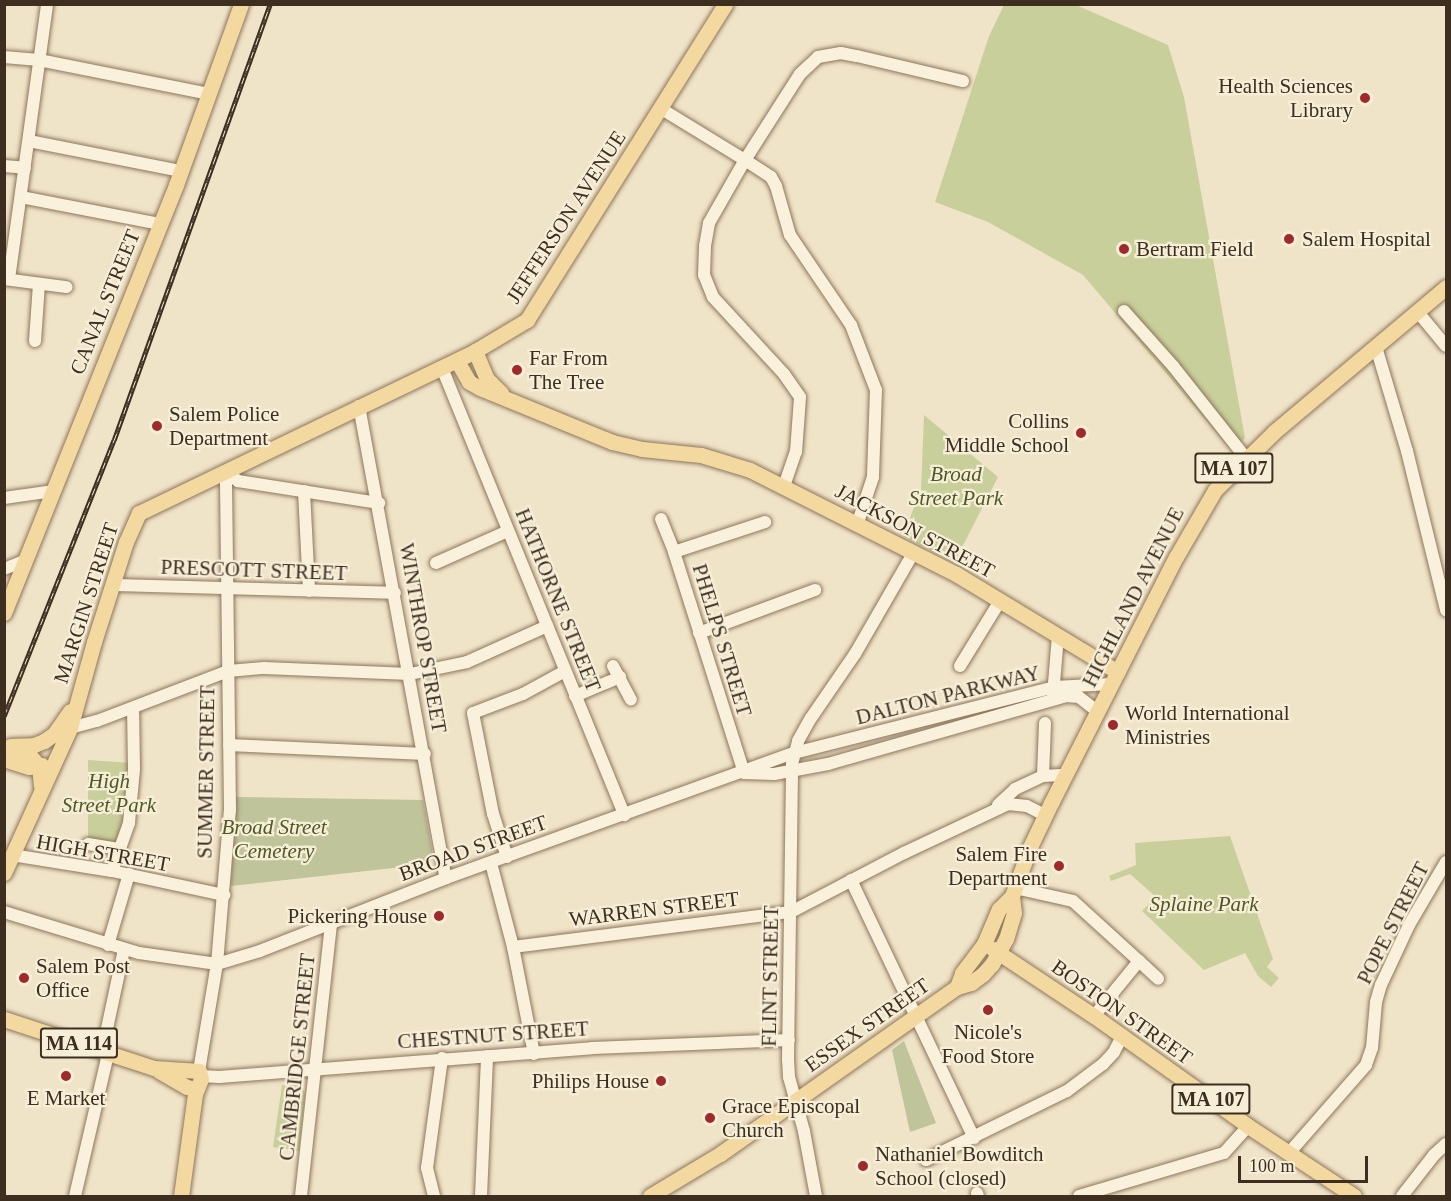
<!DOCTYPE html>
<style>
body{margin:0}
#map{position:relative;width:1451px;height:1201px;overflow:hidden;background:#f0e4c8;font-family:Georgia,serif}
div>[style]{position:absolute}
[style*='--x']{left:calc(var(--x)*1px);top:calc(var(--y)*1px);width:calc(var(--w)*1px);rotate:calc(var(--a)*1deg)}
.green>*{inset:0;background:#c9cf9b}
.cemetery>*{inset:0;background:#bfc49a}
.roads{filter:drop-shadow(0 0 2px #8d765c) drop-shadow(0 0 2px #8d765c)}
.minor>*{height:12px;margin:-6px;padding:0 6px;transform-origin:6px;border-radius:6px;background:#faf1dc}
.major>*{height:15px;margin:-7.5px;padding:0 7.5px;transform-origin:7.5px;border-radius:7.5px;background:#f3d9a0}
.rail>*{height:4.5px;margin-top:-2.25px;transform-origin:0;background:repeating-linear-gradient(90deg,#f7eed8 0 7px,#3d2e20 0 14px);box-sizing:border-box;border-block:2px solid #3d2e20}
.dots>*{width:16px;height:16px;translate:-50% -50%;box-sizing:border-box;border:3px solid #f7eed8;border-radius:50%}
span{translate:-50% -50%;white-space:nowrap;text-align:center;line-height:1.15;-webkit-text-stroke:4.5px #f7eed8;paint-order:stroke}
.shield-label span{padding:2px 4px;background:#f7eed8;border:2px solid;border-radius:4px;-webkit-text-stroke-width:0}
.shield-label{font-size:20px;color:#3d2e20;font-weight:700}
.poi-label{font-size:21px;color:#3d2e20}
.right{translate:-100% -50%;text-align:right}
.left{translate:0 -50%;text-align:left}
.street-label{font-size:21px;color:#3d2e20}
.park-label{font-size:21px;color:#4d5a26;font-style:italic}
.frame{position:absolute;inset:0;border:6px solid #3d2e20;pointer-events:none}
.scale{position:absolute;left:1238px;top:1156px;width:130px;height:27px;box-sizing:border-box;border:3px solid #3d2e20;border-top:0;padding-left:8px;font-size:18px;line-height:21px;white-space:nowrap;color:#3d2e20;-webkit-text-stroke:4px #f7eed8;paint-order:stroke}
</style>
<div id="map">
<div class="green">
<i style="clip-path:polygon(1004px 5px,1076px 5px,1168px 45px,1184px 97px,1245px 438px,1232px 451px,1083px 275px,988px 222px,935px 202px,989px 36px)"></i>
<i style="clip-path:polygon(924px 415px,998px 477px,954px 563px,903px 536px,921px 489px)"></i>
<i style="clip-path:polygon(88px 760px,133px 763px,121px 849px,88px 844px)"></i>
<i style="clip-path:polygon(1230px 836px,1273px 959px,1267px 967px,1279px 978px,1271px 987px,1258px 976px,1245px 953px,1204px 970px,1142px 911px,1156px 897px,1130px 874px,1111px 881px,1109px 876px,1136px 865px,1135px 843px)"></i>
<i style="clip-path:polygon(301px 1084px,305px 1094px,299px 1151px,273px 1147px,282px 1085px)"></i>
</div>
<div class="cemetery">
<i style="clip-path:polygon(234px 797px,423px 800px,433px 855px,431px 860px,429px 864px,231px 886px)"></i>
<i style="clip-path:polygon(904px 1041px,936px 1123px,910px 1132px,892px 1050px)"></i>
</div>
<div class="roads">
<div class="minor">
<i style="--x:4;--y:57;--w:35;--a:5"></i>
<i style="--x:39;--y:60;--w:173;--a:11.3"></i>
<i style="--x:660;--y:108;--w:100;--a:31.5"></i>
<i style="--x:745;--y:160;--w:102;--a:-57.4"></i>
<i style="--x:800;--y:74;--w:25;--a:-43"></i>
<i style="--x:818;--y:57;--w:23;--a:-10"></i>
<i style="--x:841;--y:53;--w:16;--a:11"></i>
<i style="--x:857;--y:56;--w:109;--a:13.3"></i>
<i style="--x:29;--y:141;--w:155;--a:11.2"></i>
<i style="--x:4;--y:166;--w:21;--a:5"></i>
<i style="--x:21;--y:197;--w:142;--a:11"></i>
<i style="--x:4;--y:279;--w:63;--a:7.4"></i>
<i style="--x:9;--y:279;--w:278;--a:-82.1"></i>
<i style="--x:1124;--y:311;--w:74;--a:48.3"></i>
<i style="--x:1173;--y:366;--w:116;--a:51.6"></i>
<i style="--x:1417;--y:311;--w:45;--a:50.4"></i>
<i style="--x:35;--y:341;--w:57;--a:-86"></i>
<i style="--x:1376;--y:347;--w:109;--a:73.4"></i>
<i style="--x:1407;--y:451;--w:164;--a:76.2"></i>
<i style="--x:442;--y:368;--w:483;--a:67.8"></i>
<i style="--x:359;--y:406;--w:480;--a:79.6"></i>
<i style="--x:226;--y:471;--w:16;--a:40"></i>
<i style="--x:238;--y:481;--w:143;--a:8.9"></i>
<i style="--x:784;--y:486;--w:36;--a:-71"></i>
<i style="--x:796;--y:452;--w:55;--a:-85.8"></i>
<i style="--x:800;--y:397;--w:28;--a:-125"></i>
<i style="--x:784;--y:374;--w:105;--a:-132.7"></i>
<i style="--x:713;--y:297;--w:24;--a:-112"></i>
<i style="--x:704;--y:275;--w:29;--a:-88"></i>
<i style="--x:705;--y:246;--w:23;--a:-80"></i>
<i style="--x:709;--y:223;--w:73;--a:-60.3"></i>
<i style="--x:745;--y:160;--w:31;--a:33"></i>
<i style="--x:771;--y:177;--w:10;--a:61"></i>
<i style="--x:776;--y:186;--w:51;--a:74.1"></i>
<i style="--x:790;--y:235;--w:109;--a:55.9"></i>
<i style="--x:851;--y:325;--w:70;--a:69"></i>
<i style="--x:876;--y:390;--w:87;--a:92"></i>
<i style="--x:873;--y:477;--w:51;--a:108.4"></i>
<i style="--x:304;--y:491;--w:100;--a:87.1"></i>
<i style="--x:4;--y:498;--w:49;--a:-8.1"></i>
<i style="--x:661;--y:519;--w:35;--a:68"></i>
<i style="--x:674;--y:552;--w:232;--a:72.4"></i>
<i style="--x:674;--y:552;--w:96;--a:-18.2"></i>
<i style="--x:436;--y:563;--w:79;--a:-24"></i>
<i style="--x:4;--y:569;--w:24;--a:-22"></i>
<i style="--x:113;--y:585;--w:282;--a:1.6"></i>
<i style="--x:699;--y:633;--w:124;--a:-20.3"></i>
<i style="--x:613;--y:666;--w:38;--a:62"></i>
<i style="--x:960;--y:666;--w:76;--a:-58.4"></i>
<i style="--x:1053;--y:695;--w:59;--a:-85.2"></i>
<i style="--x:575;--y:696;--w:49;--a:-22.9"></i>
<i style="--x:70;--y:728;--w:28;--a:-15"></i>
<i style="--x:97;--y:721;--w:140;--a:-20.9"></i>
<i style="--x:228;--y:671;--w:36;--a:-5"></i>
<i style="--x:264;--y:668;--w:146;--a:2.4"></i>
<i style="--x:410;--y:674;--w:58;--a:-11.9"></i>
<i style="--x:467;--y:662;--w:88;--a:-24.2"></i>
<i style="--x:229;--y:745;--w:196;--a:2.6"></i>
<i style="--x:745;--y:773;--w:29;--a:2"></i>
<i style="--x:774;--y:774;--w:55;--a:-10.5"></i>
<i style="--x:828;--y:764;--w:248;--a:-15.9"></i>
<i style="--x:1066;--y:696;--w:13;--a:4"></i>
<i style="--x:1079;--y:697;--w:23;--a:38"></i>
<i style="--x:1043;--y:776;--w:53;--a:-87.8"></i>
<i style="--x:998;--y:805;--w:23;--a:-43"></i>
<i style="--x:1015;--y:789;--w:31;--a:-25"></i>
<i style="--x:1043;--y:776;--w:22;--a:-3"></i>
<i style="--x:88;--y:844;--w:33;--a:9"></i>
<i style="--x:12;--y:855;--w:101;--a:9.1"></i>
<i style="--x:112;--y:871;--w:115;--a:12.1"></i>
<i style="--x:507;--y:857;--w:45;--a:-108"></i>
<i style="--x:493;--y:814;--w:103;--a:-101.2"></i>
<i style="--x:473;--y:713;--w:53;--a:-20.8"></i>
<i style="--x:523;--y:694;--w:48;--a:-28.7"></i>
<i style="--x:491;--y:863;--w:87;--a:75.3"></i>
<i style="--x:513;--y:947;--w:109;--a:78.9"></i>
<i style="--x:112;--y:871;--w:51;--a:-70.5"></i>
<i style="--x:129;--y:823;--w:54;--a:-84.7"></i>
<i style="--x:134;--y:769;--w:61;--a:-90.9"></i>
<i style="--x:851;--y:880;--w:286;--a:64.5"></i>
<i style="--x:1015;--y:888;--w:59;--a:12.6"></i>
<i style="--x:1073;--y:901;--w:89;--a:42.3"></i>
<i style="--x:1139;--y:961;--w:71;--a:129.3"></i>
<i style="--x:4;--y:912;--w:141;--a:16.9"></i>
<i style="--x:139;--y:953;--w:79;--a:8"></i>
<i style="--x:217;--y:964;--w:45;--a:-16.8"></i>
<i style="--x:260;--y:951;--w:200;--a:-21.4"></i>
<i style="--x:446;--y:878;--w:370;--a:-19.8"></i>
<i style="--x:794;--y:753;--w:268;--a:-14.2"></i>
<i style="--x:1054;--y:687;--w:58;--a:-3"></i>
<i style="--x:108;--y:945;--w:74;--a:-73.5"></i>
<i style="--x:513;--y:947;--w:280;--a:-7.2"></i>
<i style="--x:791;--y:912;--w:127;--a:-27.6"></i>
<i style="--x:904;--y:853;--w:115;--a:-25.2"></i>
<i style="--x:1008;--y:804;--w:19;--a:6"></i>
<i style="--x:1027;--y:806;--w:20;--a:27"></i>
<i style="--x:1139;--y:961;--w:26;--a:43"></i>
<i style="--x:102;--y:1052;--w:105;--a:-77.9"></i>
<i style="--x:199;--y:1071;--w:109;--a:-80.5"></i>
<i style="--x:217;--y:964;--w:155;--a:-85.2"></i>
<i style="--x:230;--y:810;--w:339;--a:-90.7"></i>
<i style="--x:201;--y:1076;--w:18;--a:3"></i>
<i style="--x:219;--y:1077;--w:374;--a:-4.4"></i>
<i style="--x:592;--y:1048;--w:197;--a:-2.3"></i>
<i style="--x:1289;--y:1153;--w:117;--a:-48.8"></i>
<i style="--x:1366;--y:1065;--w:18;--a:-71"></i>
<i style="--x:1372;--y:1048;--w:46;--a:-85"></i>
<i style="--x:1376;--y:1002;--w:18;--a:-74"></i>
<i style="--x:1381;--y:985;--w:66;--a:-65"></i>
<i style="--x:1409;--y:925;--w:73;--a:-59.6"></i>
<i style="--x:926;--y:1160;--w:157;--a:-26.1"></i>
<i style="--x:1067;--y:1091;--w:45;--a:-36.9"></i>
<i style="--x:1103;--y:1064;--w:16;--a:-47"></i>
<i style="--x:1114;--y:1052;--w:18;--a:-63"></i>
<i style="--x:977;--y:1193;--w:3;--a:72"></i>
<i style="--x:75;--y:1196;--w:146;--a:-76.9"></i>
<i style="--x:301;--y:1196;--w:275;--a:-83.7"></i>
<i style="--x:434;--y:1196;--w:29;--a:-104"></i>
<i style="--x:427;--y:1168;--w:111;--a:-82.2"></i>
<i style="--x:481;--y:1196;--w:140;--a:-87.5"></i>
<i style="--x:816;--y:1196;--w:66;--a:-100.5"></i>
<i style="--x:804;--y:1131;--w:56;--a:-105.5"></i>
<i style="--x:789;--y:1077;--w:17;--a:-93"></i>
<i style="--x:788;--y:1060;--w:296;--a:-89.2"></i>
<i style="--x:792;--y:764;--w:24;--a:-75"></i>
<i style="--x:798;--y:741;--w:26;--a:-61"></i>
<i style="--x:811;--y:718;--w:78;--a:-55.5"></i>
<i style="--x:855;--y:654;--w:118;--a:-60"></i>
<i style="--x:1079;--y:1196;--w:151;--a:-16.5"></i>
<i style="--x:1224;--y:1153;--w:36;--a:-48"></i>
<i style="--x:1402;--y:1196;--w:52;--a:-52"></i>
<i style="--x:1434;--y:1155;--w:16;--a:-43"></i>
</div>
<div class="major">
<i style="--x:475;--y:351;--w:30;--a:67"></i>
<i style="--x:487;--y:379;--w:20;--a:45"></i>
<i style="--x:457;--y:361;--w:24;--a:60"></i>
<i style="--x:469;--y:382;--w:13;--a:29"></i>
<i style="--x:480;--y:388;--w:143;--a:22.2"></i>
<i style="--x:612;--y:442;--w:31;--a:13"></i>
<i style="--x:642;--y:449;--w:59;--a:5.8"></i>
<i style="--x:701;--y:455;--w:51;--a:17"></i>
<i style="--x:750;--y:470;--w:231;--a:26.8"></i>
<i style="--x:956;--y:574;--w:189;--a:31.2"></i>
<i style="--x:4;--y:613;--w:461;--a:-68.1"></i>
<i style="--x:176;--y:185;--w:192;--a:-70.2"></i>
<i style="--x:10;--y:746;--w:24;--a:-2"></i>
<i style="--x:34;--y:745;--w:11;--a:-22"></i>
<i style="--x:44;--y:741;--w:12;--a:-35"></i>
<i style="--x:54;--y:734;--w:28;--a:-55"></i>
<i style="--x:12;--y:747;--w:21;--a:28"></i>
<i style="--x:31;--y:757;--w:12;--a:48"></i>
<i style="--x:39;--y:766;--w:20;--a:84"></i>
<i style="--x:4;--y:759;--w:26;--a:18"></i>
<i style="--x:29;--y:767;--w:13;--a:-9"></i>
<i style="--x:4;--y:873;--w:159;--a:-65.5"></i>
<i style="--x:70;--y:728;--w:89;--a:-74.4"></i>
<i style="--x:94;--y:642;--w:105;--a:-72.3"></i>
<i style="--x:126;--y:542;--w:32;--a:-66"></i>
<i style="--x:139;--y:513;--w:373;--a:-25.7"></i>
<i style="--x:475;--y:351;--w:61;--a:-30.8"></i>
<i style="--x:527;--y:320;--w:373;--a:-57.9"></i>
<i style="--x:993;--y:949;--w:121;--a:33.6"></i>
<i style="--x:1094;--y:1016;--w:189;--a:35.5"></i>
<i style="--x:1248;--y:1126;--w:127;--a:33.4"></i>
<i style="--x:957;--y:987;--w:15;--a:-70"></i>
<i style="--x:962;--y:973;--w:36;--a:-53"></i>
<i style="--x:984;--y:944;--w:38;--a:-67"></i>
<i style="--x:999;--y:909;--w:18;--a:-45"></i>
<i style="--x:1012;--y:896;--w:52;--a:-69.8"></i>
<i style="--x:1030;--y:847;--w:49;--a:-64.5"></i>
<i style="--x:1051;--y:803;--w:276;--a:-63.1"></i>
<i style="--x:1176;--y:557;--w:78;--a:-59.8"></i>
<i style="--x:1215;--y:490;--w:83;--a:-44.5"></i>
<i style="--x:1274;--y:432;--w:225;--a:-40.1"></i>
<i style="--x:4;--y:1019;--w:158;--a:18.1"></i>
<i style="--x:154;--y:1068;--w:45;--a:3.8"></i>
<i style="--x:199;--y:1071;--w:8;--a:76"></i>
<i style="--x:201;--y:1079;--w:16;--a:112"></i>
<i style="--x:195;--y:1094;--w:103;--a:97.8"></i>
<i style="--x:159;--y:1071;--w:32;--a:30"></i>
<i style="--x:187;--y:1087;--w:10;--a:11"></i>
<i style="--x:650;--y:1196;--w:82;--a:-31"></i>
<i style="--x:720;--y:1154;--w:290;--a:-35.2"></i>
<i style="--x:957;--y:987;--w:15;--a:-16"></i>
<i style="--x:971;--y:983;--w:15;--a:-37"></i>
<i style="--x:983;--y:974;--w:13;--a:-48"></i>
<i style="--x:992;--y:964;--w:29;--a:-61"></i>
<i style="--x:1006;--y:939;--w:27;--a:-73"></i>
<i style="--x:1014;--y:913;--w:17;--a:-97"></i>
</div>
</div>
<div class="rail">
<i style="--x:4;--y:716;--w:297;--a:-68.3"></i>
<i style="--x:114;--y:440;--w:463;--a:-70.3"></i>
</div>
<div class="dots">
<i style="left:1365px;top:98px;background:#9e2a2b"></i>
<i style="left:1289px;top:239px;background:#9e2a2b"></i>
<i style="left:1124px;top:249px;background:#9e2a2b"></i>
<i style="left:517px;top:370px;background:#9e2a2b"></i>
<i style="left:157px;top:426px;background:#9e2a2b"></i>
<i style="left:1081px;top:433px;background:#9e2a2b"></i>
<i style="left:1113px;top:725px;background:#9e2a2b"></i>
<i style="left:1059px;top:866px;background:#9e2a2b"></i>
<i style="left:439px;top:916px;background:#9e2a2b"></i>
<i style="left:24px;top:978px;background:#9e2a2b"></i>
<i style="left:988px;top:1010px;background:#9e2a2b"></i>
<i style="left:66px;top:1076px;background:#9e2a2b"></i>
<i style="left:661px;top:1081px;background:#9e2a2b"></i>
<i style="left:710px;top:1118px;background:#9e2a2b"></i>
<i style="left:863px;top:1166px;background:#9e2a2b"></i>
</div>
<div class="shield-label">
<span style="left:1234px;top:468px">MA 107</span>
<span style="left:79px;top:1043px">MA 114</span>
<span style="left:1211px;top:1099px">MA 107</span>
</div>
<div class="poi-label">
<span class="right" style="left:1353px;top:98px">Health Sciences<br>Library</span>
<span class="left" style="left:1302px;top:239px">Salem Hospital</span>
<span class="left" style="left:1136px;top:249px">Bertram Field</span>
<span class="left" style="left:529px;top:370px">Far From<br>The Tree</span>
<span class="left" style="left:169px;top:426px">Salem Police<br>Department</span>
<span class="right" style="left:1069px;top:433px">Collins<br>Middle School</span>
<span class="left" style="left:1125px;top:725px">World International<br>Ministries</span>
<span class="right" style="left:1047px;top:866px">Salem Fire<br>Department</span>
<span class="right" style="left:427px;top:916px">Pickering House</span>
<span class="left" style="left:36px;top:978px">Salem Post<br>Office</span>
<span style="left:988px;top:1044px">Nicole's<br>Food Store</span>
<span class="right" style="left:649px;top:1081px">Philips House</span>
<span style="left:66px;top:1098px">E Market</span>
<span class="left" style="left:722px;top:1118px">Grace Episcopal<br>Church</span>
<span class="left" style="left:875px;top:1166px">Nathaniel Bowditch<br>School (closed)</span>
</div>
<div class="street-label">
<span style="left:566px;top:217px;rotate:-57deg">JEFFERSON AVENUE</span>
<span style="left:105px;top:302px;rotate:-68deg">CANAL STREET</span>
<span style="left:915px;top:531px;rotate:28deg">JACKSON STREET</span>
<span style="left:254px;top:570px;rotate:2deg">PRESCOTT STREET</span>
<span style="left:1133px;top:597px;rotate:-63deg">HIGHLAND AVENUE</span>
<span style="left:558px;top:600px;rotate:68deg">HATHORNE STREET</span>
<span style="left:86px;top:603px;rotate:-72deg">MARGIN STREET</span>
<span style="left:423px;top:638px;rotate:80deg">WINTHROP STREET</span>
<span style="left:722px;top:640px;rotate:73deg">PHELPS STREET</span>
<span style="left:948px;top:695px;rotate:-14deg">DALTON PARKWAY</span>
<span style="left:206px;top:772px;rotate:-89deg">SUMMER STREET</span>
<span style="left:473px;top:848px;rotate:-20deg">BROAD STREET</span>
<span style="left:103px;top:853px;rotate:10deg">HIGH STREET</span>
<span style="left:654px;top:909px;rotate:-7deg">WARREN STREET</span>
<span style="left:1393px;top:923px;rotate:-63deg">POPE STREET</span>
<span style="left:770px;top:976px;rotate:-89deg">FLINT STREET</span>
<span style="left:1122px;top:1012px;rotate:35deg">BOSTON STREET</span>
<span style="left:867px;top:1025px;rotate:-35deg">ESSEX STREET</span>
<span style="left:493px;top:1035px;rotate:-4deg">CHESTNUT STREET</span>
<span style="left:297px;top:1057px;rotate:-84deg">CAMBRIDGE STREET</span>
</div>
<div class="park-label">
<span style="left:956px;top:486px">Broad<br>Street Park</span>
<span style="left:109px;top:793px">High<br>Street Park</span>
<span style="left:274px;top:839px">Broad Street<br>Cemetery</span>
<span style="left:1204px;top:904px">Splaine Park</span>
</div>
<div class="frame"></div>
<div class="scale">100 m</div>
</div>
